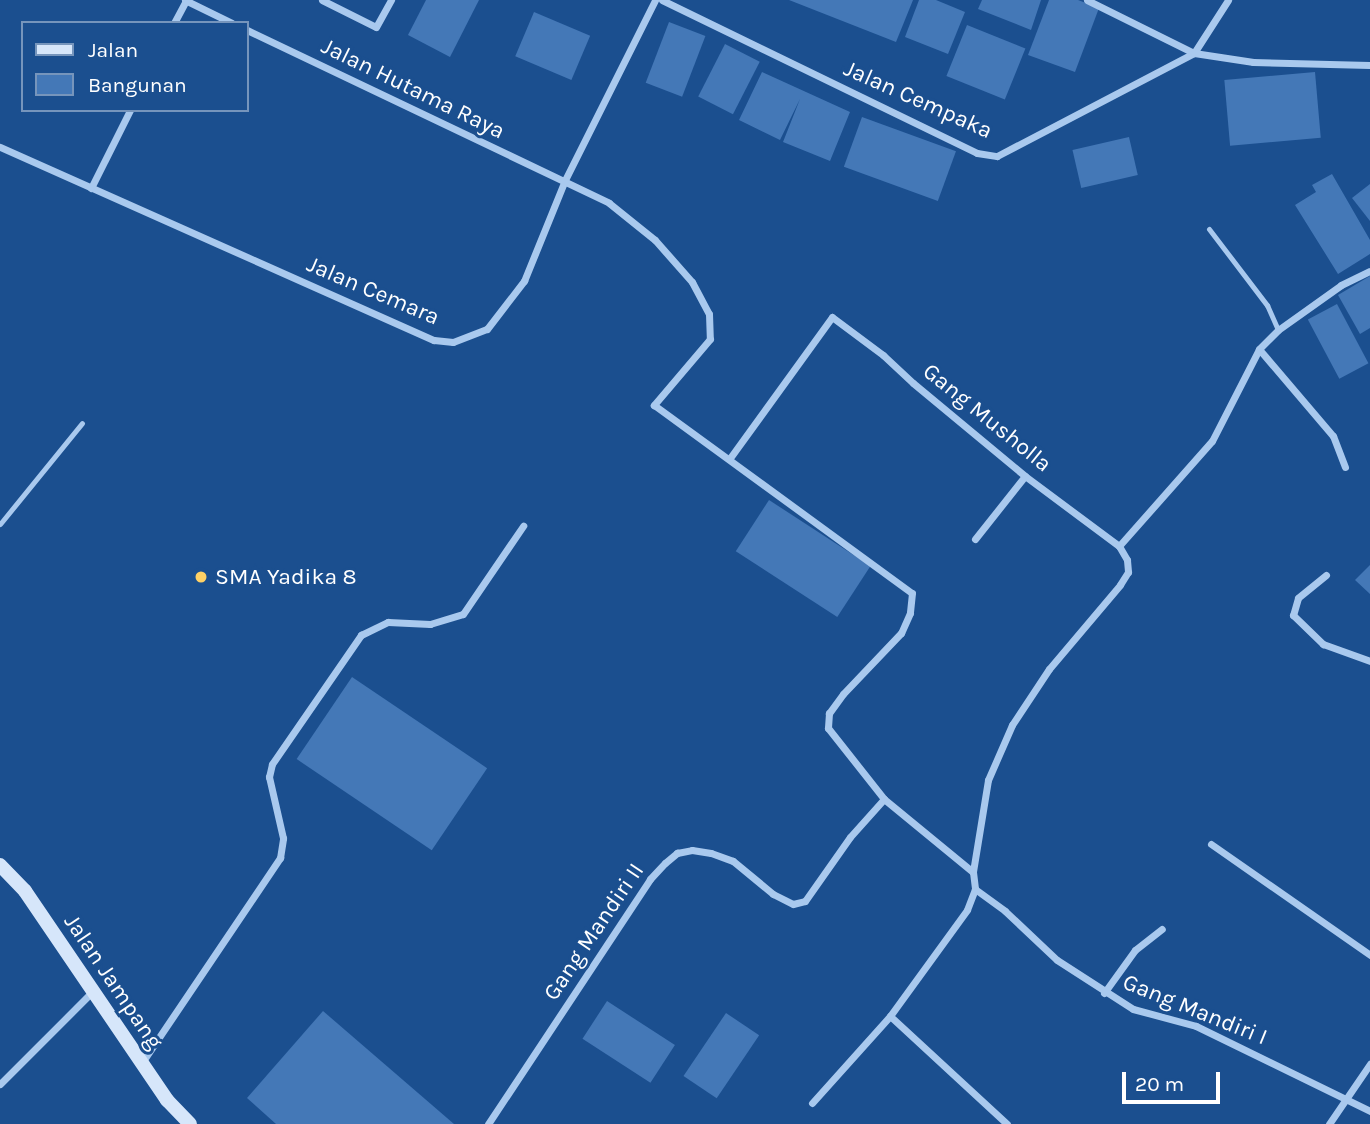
<!DOCTYPE html>
<html>
<head>
<meta charset="utf-8">
<style>
	body { margin:0 }
	#map { position:relative; width:1370px; height:1124px; overflow:hidden; background:#1b4f8f; font-family:Karla,sans-serif }
	div>[style] { position:absolute }
	[style*='--x'] { left:calc(var(--x)*1px); top:calc(var(--y)*1px); width:calc(var(--w)*1px); rotate:calc(var(--a)*1deg) }
	.building>* { inset:0; background:#4478b7; transform-origin:0 0 }
	.lane>* { height:5px; margin:-2.5px; padding:0 2.5px; transform-origin:2.5px; border-radius:2.5px; background:#a9c9ee }
	.street>* { height:7px; margin:-3.5px; padding:0 3.5px; transform-origin:3.5px; border-radius:3.5px; background:#a9c9ee }
	.secondary>* { height:14px; margin:-7px; padding:0 7px; transform-origin:7px; border-radius:7px; background:#d6e6fa }
	.dots>* { width:19px; height:19px; translate:-50% -50%; box-sizing:border-box; border:4px solid #1b4f8f; border-radius:50% }
	span { translate:-50% -50%; white-space:nowrap; text-align:center; line-height:1.15; -webkit-text-stroke:6px #1b4f8f; paint-order:stroke }
	.street-label { font-size:23px; color:#fff }
	.poi-label { font-size:23px; color:#fff }
	.left { translate:0 -50%; text-align:left }
	.legend { position:absolute; left:21px; top:21px; width:228px; height:91px; box-sizing:border-box; background:#1b4f8f; border:2px solid #7695bc; margin:0; padding:9px 12px; list-style:none; font-size:21px; color:#fff }
	.legend li { display:flex; align-items:center; gap:14px; height:35px }
	.legend b { width:35px; border:2px solid #7695bc }
	.scale { position:absolute; left:1122px; top:1072px; width:98px; height:32px; box-sizing:border-box; border:4px solid #fff; border-top:0; padding-left:9px; font-size:21px; line-height:24px; white-space:nowrap; color:#fff; -webkit-text-stroke:5px #1b4f8f; paint-order:stroke }
</style>
</head>
<body>
<div id="map">
	<div class="building">
		<div style="clip-path:polygon(426px 0,479px 0,450px 57px,408px 35px)"></div>
		<div style="clip-path:polygon(789px 0,913px 0,896px 42px)"></div>
		<div style="clip-path:polygon(919px 0,936px 0,965px 12px,948px 54px,905px 37px)"></div>
		<div style="clip-path:polygon(982px 0,1041px 0,1031px 30px,978px 9px)"></div>
		<div style="clip-path:polygon(1049px 0,1078px 0,1099px 8px,1075px 72px,1028px 55px)"></div>
		<div style="left:534px;top:12px;width:61px;height:48px;rotate:23deg"></div>
		<div style="left:669px;top:22px;width:39px;height:65px;rotate:21deg"></div>
		<div style="left:967px;top:25px;width:63px;height:55px;rotate:22deg"></div>
		<div style="left:725px;top:44px;width:39px;height:59px;rotate:27deg"></div>
		<div style="clip-path:polygon(762px 72px,850px 112px,830px 161px,783px 142px,800px 99px,780px 140px,739px 120px)"></div>
		<div style="left:1315px;top:72px;width:66px;height:91px;rotate:85deg"></div>
		<div style="left:862px;top:117px;width:100px;height:53px;rotate:20deg"></div>
		<div style="left:1129px;top:137px;width:39px;height:58px;rotate:77deg"></div>
		<div style="clip-path:polygon(1332px 174px,1370px 240px,1370px 254px,1338px 274px,1295px 205px,1316px 192px,1312px 185px)"></div>
		<div style="clip-path:polygon(1370px 184px,1370px 221px,1352px 198px)"></div>
		<div style="clip-path:polygon(1370px 276px,1370px 328px,1360px 334px,1338px 295px)"></div>
		<div style="left:1337px;top:304px;width:67px;height:33px;rotate:62deg"></div>
		<div style="left:769px;top:500px;width:121px;height:61px;rotate:33deg"></div>
		<div style="clip-path:polygon(1370px 565px,1370px 594px,1355px 580px)"></div>
		<div style="left:352px;top:677px;width:163px;height:99px;rotate:34deg"></div>
		<div style="left:607px;top:1001px;width:81px;height:45px;rotate:33deg"></div>
		<div style="clip-path:polygon(323px 1011px,454px 1124px,276px 1124px,247px 1098px)"></div>
		<div style="left:726px;top:1013px;width:40px;height:76px;rotate:34deg"></div>
	</div>
	<div class="lane">
		<div style="--x:1209;--y:229;--w:96;--a:52.7"></div>
		<div style="--x:1267;--y:305;--w:27;--a:66"></div>
		<div style="--x:0;--y:524;--w:130;--a:-50.9"></div>
	</div>
	<div class="street">
		<div style="--x:185;--y:0;--w:52;--a:26.1"></div>
		<div style="--x:322;--y:0;--w:60;--a:26.6"></div>
		<div style="--x:376;--y:27;--w:31;--a:-61"></div>
		<div style="--x:662;--y:0;--w:350;--a:25.9"></div>
		<div style="--x:977;--y:153;--w:20;--a:9"></div>
		<div style="--x:997;--y:156;--w:222;--a:-27.6"></div>
		<div style="--x:1194;--y:53;--w:63;--a:-57.3"></div>
		<div style="--x:1087;--y:0;--w:119;--a:26.4"></div>
		<div style="--x:1194;--y:53;--w:60;--a:8.7"></div>
		<div style="--x:1253;--y:62;--w:117;--a:1.5"></div>
		<div style="--x:174;--y:23;--w:26;--a:-62"></div>
		<div style="--x:247;--y:30;--w:401;--a:25.5"></div>
		<div style="--x:609;--y:203;--w:59;--a:38.8"></div>
		<div style="--x:655;--y:240;--w:56;--a:48.6"></div>
		<div style="--x:692;--y:282;--w:36;--a:62"></div>
		<div style="--x:709;--y:314;--w:25;--a:88"></div>
		<div style="--x:710;--y:339;--w:87;--a:130.3"></div>
		<div style="--x:654;--y:405;--w:319;--a:36.1"></div>
		<div style="--x:912;--y:593;--w:20;--a:96"></div>
		<div style="--x:910;--y:613;--w:22;--a:114"></div>
		<div style="--x:901;--y:633;--w:84;--a:133.6"></div>
		<div style="--x:843;--y:694;--w:24;--a:126"></div>
		<div style="--x:829;--y:713;--w:15;--a:94"></div>
		<div style="--x:828;--y:728;--w:90;--a:51.7"></div>
		<div style="--x:884;--y:799;--w:115;--a:39.4"></div>
		<div style="--x:0;--y:147;--w:475;--a:24"></div>
		<div style="--x:434;--y:340;--w:19;--a:6"></div>
		<div style="--x:453;--y:342;--w:36;--a:-21"></div>
		<div style="--x:487;--y:329;--w:61;--a:-52.4"></div>
		<div style="--x:524;--y:281;--w:109;--a:-67.9"></div>
		<div style="--x:565;--y:180;--w:201;--a:-63.4"></div>
		<div style="--x:91;--y:188;--w:87;--a:-63.4"></div>
		<div style="--x:730;--y:458;--w:174;--a:-54.1"></div>
		<div style="--x:832;--y:317;--w:64;--a:36.7"></div>
		<div style="--x:883;--y:355;--w:41;--a:43"></div>
		<div style="--x:913;--y:383;--w:146;--a:39.7"></div>
		<div style="--x:1025;--y:476;--w:117;--a:36.7"></div>
		<div style="--x:1119;--y:546;--w:16;--a:60"></div>
		<div style="--x:1127;--y:560;--w:12;--a:85"></div>
		<div style="--x:1128;--y:572;--w:15;--a:122"></div>
		<div style="--x:1120;--y:585;--w:110;--a:130.2"></div>
		<div style="--x:1049;--y:669;--w:67;--a:123.5"></div>
		<div style="--x:1012;--y:725;--w:60;--a:113.6"></div>
		<div style="--x:988;--y:780;--w:93;--a:99.3"></div>
		<div style="--x:973;--y:872;--w:17;--a:83"></div>
		<div style="--x:975;--y:889;--w:22;--a:111"></div>
		<div style="--x:967;--y:910;--w:131;--a:126"></div>
		<div style="--x:890;--y:1016;--w:159;--a:42.7"></div>
		<div style="--x:1345;--y:467;--w:33;--a:-111"></div>
		<div style="--x:1333;--y:436;--w:114;--a:-130.4"></div>
		<div style="--x:1259;--y:349;--w:27;--a:-45"></div>
		<div style="--x:1278;--y:330;--w:77;--a:-35.5"></div>
		<div style="--x:1341;--y:285;--w:32;--a:-26"></div>
		<div style="--x:975;--y:539;--w:80;--a:-51.6"></div>
		<div style="--x:1119;--y:546;--w:140;--a:-48.5"></div>
		<div style="--x:1212;--y:441;--w:103;--a:-62.9"></div>
		<div style="--x:1326;--y:575;--w:36;--a:141"></div>
		<div style="--x:1298;--y:598;--w:18;--a:106"></div>
		<div style="--x:1293;--y:615;--w:42;--a:44"></div>
		<div style="--x:1323;--y:644;--w:50;--a:19.9"></div>
		<div style="--x:1211;--y:844;--w:194;--a:34.9"></div>
		<div style="--x:975;--y:889;--w:37;--a:36"></div>
		<div style="--x:1005;--y:911;--w:71;--a:43.3"></div>
		<div style="--x:1057;--y:960;--w:90;--a:32.8"></div>
		<div style="--x:1133;--y:1009;--w:65;--a:15.1"></div>
		<div style="--x:1196;--y:1026;--w:194;--a:26"></div>
		<div style="--x:1104;--y:993;--w:53;--a:-54.2"></div>
		<div style="--x:1135;--y:950;--w:34;--a:-38"></div>
		<div style="--x:141;--y:1064;--w:249;--a:-56"></div>
		<div style="--x:280;--y:858;--w:20;--a:-81"></div>
		<div style="--x:283;--y:838;--w:63;--a:-102.9"></div>
		<div style="--x:269;--y:777;--w:13;--a:-77"></div>
		<div style="--x:272;--y:764;--w:157;--a:-55.4"></div>
		<div style="--x:361;--y:635;--w:30;--a:-26"></div>
		<div style="--x:388;--y:622;--w:42;--a:2.7"></div>
		<div style="--x:430;--y:624;--w:34;--a:-17"></div>
		<div style="--x:463;--y:614;--w:107;--a:-55.7"></div>
		<div style="--x:0;--y:1084;--w:130;--a:-45"></div>
		<div style="--x:812;--y:1103;--w:117;--a:-48.1"></div>
		<div style="--x:488;--y:1124;--w:294;--a:-56.5"></div>
		<div style="--x:650;--y:879;--w:22;--a:-47"></div>
		<div style="--x:665;--y:863;--w:16;--a:-40"></div>
		<div style="--x:677;--y:853;--w:15;--a:-11"></div>
		<div style="--x:692;--y:850;--w:19;--a:9"></div>
		<div style="--x:711;--y:853;--w:23;--a:20"></div>
		<div style="--x:733;--y:861;--w:52;--a:39.5"></div>
		<div style="--x:773;--y:894;--w:22;--a:27"></div>
		<div style="--x:793;--y:904;--w:12;--a:-14"></div>
		<div style="--x:805;--y:901;--w:78;--a:-54.9"></div>
		<div style="--x:850;--y:837;--w:51;--a:-48.2"></div>
		<div style="--x:1329;--y:1124;--w:73;--a:-55.7"></div>
	</div>
	<div class="secondary">
		<div style="--x:0;--y:865;--w:36;--a:46"></div>
		<div style="--x:25;--y:891;--w:253;--a:55.8"></div>
		<div style="--x:167;--y:1100;--w:33;--a:46"></div>
	</div>
	<div class="dots">
		<div style="left:201px;top:577px;background:#ffd166"></div>
	</div>
	<div class="street-label">
		<span style="left:413px;top:89px;rotate:26deg">Jalan Hutama Raya</span>
		<span style="left:918px;top:100px;rotate:24deg">Jalan Cempaka</span>
		<span style="left:373px;top:291px;rotate:23deg">Jalan Cemara</span>
		<span style="left:987px;top:418px;rotate:39deg">Gang Musholla</span>
		<span style="left:594px;top:932px;rotate:-56deg">Gang Mandiri II</span>
		<span style="left:113px;top:982px;rotate:56deg">Jalan Jampang</span>
		<span style="left:1195px;top:1010px;rotate:22deg">Gang Mandiri I</span>
	</div>
	<div class="poi-label">
		<span class="left" style="left:215px;top:577px">SMA Yadika 8</span>
	</div>
	<ul class="legend">
	<li><b style="height:9px;background:#d6e6fa"></b>Jalan</li>
	<li><b style="height:19px;background:#4478b7"></b>Bangunan</li>
	</ul>
	<div class="scale">20 m</div>
</div>
</body>
</html>
